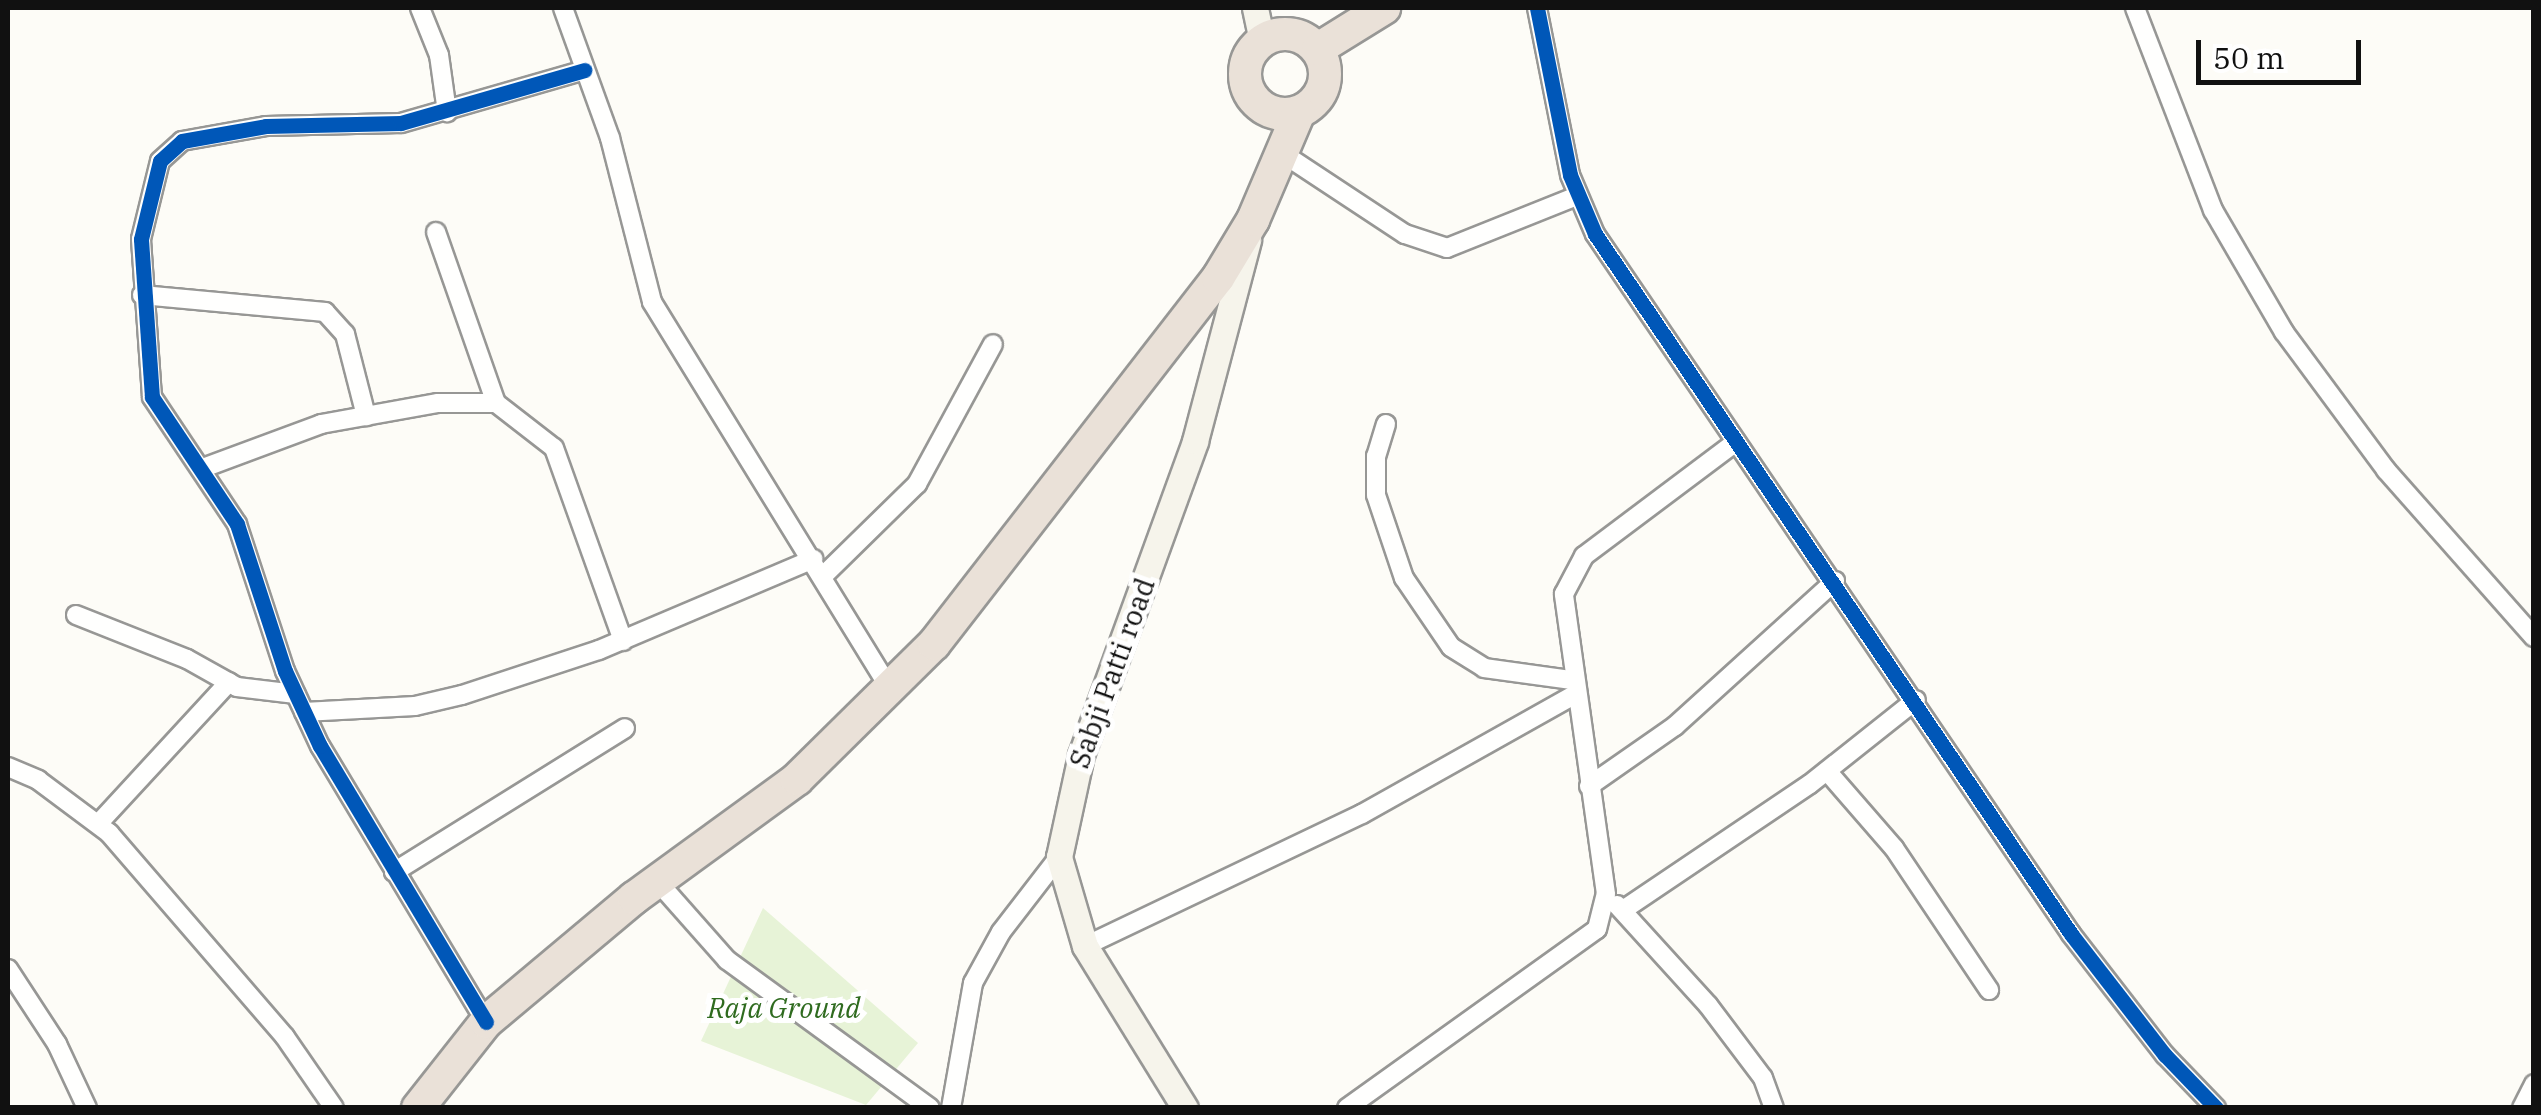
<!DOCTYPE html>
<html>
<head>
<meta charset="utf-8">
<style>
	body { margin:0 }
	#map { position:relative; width:2541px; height:1115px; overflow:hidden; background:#fdfcf7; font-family:"IBM Plex Serif",serif }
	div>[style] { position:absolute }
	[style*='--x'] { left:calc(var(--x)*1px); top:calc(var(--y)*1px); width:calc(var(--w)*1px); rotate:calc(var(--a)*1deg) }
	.green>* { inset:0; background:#e7f3d7 }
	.roads { filter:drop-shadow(2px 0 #979795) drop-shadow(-2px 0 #979795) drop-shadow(0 2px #979795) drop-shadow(0 -2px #979795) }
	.street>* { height:18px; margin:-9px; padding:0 9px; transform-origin:9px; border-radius:9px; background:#fffffe }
	.secondary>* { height:25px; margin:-12.5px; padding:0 12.5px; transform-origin:12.5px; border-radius:12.5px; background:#f6f4eb }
	.highway>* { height:32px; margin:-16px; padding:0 16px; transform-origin:16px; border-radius:16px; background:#eae1d8 }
	.highway>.ring { margin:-16px; padding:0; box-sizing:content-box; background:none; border:32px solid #eae1d8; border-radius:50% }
	.cycleway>* { height:15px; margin:-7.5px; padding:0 7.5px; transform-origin:7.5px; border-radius:7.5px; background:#0057b8 }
	span { translate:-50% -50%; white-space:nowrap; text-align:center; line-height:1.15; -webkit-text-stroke:10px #fff; paint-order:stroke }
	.street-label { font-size:28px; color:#111 }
	.park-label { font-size:28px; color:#2f6b1f; font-style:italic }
	.frame { position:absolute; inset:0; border:10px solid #111; pointer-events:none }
	.scale { position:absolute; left:2196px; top:40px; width:165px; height:45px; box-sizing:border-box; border:5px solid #111; border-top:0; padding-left:12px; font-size:30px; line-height:35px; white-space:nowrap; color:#111; -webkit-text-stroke:8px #fff; paint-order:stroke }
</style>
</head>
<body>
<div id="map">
	<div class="green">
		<div style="clip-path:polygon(763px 908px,918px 1043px,866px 1105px,701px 1041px)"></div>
	</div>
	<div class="roads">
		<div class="street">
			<div style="--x:420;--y:8;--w:51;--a:68"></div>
			<div style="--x:439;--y:55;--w:58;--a:82"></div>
			<div style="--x:563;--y:8;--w:138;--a:70.1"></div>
			<div style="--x:610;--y:138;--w:169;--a:75.6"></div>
			<div style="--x:652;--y:302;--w:456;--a:58.4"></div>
			<div style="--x:1537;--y:8;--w:170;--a:78.8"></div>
			<div style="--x:1570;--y:175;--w:64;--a:67"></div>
			<div style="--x:1595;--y:234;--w:847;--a:55.78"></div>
			<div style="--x:2071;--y:934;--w:153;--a:52.2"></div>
			<div style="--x:2165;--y:1055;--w:74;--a:46.1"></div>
			<div style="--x:2135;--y:8;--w:217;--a:68.9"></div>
			<div style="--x:2213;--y:210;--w:141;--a:59.8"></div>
			<div style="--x:2284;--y:332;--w:172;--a:53.5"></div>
			<div style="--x:2386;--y:470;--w:223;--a:48.5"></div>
			<div style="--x:1282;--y:153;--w:147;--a:33.4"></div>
			<div style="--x:1405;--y:234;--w:44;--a:18.4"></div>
			<div style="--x:1447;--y:248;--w:140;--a:-21.8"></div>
			<div style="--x:436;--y:232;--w:181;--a:70.7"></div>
			<div style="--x:142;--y:295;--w:184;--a:5.3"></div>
			<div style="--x:325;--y:312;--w:30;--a:48"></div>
			<div style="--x:345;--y:334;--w:85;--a:75.6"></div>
			<div style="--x:1386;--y:424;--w:34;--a:107"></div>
			<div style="--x:1376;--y:456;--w:39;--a:90"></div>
			<div style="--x:1376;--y:495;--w:88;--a:71.4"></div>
			<div style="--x:1404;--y:578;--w:83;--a:55.7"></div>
			<div style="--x:1451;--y:647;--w:39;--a:32"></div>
			<div style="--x:1484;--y:668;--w:89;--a:7.8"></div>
			<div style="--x:203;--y:468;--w:126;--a:-20.4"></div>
			<div style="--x:321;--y:424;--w:119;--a:-10.2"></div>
			<div style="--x:438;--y:403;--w:58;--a:0"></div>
			<div style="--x:496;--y:403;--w:73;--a:37.8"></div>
			<div style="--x:554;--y:448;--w:205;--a:70.3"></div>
			<div style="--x:823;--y:576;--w:132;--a:-44.4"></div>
			<div style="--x:917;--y:484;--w:159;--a:-61.5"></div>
			<div style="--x:76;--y:615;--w:119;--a:21.6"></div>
			<div style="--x:187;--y:659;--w:57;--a:29.2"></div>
			<div style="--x:237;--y:687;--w:59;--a:6.8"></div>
			<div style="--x:304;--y:712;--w:111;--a:-3.1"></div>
			<div style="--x:415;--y:706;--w:48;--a:-13.2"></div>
			<div style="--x:462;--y:695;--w:144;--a:-18.2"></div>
			<div style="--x:599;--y:650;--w:233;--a:-23"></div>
			<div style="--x:8;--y:767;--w:33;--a:23"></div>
			<div style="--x:38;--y:780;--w:89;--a:36.7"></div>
			<div style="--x:109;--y:833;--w:269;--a:49.2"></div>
			<div style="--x:285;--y:1037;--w:86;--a:55.4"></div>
			<div style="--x:1827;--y:771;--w:102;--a:49"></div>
			<div style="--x:1894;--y:848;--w:171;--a:56.2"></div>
			<div style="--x:1589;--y:786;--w:105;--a:-34.9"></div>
			<div style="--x:1675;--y:726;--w:216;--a:-42.2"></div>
			<div style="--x:98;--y:824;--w:193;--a:-47.3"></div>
			<div style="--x:394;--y:872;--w:272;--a:-31.9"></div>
			<div style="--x:658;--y:882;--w:104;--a:48.5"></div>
			<div style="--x:727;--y:960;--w:251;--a:36.1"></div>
			<div style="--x:1617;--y:905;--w:135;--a:47.7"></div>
			<div style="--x:1708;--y:1005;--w:91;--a:53"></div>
			<div style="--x:1763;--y:1078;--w:32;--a:70"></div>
			<div style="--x:1623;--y:910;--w:225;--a:-34"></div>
			<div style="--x:1810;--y:784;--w:135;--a:-38.4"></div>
			<div style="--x:1085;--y:946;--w:307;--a:-25.5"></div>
			<div style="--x:1362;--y:814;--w:243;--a:-29.3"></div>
			<div style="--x:8;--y:969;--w:90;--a:56.8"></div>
			<div style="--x:57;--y:1044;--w:71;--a:64.9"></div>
			<div style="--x:486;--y:1022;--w:322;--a:-121"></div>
			<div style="--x:320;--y:746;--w:83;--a:-115"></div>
			<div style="--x:285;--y:671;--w:155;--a:-108.1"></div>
			<div style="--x:237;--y:524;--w:153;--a:-123.8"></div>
			<div style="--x:152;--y:397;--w:158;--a:-94"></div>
			<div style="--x:141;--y:239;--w:80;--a:-76.3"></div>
			<div style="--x:160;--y:161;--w:30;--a:-42"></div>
			<div style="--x:182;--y:141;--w:85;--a:-10.1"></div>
			<div style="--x:266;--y:126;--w:135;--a:-1.3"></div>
			<div style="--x:401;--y:123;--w:191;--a:-16.1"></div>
			<div style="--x:951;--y:1108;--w:127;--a:-80"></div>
			<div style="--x:973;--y:983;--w:58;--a:-61.2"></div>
			<div style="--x:1001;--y:932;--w:95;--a:-52.3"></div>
			<div style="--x:1347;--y:1108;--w:307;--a:-35.6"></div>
			<div style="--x:1597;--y:929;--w:36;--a:-76"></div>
			<div style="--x:1606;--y:894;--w:303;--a:-98"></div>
			<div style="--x:1564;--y:594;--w:43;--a:-62.2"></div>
			<div style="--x:1584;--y:556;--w:190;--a:-36.9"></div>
			<div style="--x:2522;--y:1108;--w:27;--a:-63"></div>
		</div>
		<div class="secondary">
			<div style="--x:1255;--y:8;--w:33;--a:78"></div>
			<div style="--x:1185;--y:1108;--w:190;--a:-121.7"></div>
			<div style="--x:1085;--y:946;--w:93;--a:-106.3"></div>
			<div style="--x:1059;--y:857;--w:104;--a:-77.8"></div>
			<div style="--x:1081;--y:755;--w:334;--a:-70"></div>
			<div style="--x:1195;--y:441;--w:208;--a:-75.2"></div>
		</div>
		<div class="highway">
			<div class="ring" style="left:1245px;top:34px;width:48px;height:48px"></div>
			<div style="--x:1318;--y:49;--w:78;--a:-31.8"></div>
			<div style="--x:418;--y:1108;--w:110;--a:-51.7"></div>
			<div style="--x:486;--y:1022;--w:193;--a:-40"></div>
			<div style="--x:634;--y:898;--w:202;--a:-36.1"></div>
			<div style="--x:797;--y:779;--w:192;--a:-44.6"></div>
			<div style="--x:934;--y:644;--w:463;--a:-52.2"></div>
			<div style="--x:1218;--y:278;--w:68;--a:-58.9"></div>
			<div style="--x:1253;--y:220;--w:117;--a:-66.9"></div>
		</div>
	</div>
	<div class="cycleway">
		<div style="--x:1537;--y:8;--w:170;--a:78.8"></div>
		<div style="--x:1570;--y:175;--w:64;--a:67"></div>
		<div style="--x:1595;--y:234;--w:847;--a:55.78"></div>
		<div style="--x:2071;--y:934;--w:153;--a:52.2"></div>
		<div style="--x:2165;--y:1055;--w:74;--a:46.1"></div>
		<div style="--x:486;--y:1022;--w:322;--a:-121"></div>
		<div style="--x:320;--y:746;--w:83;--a:-115"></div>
		<div style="--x:285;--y:671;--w:155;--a:-108.1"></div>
		<div style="--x:237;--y:524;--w:153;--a:-123.8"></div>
		<div style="--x:152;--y:397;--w:158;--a:-94"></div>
		<div style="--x:141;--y:239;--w:80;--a:-76.3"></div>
		<div style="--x:160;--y:161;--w:30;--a:-42"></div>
		<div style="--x:182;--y:141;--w:85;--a:-10.1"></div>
		<div style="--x:266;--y:126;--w:135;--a:-1.3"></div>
		<div style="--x:401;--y:123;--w:191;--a:-16.1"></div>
	</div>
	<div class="street-label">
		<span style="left:1112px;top:673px;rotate:-70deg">Sabji Patti road</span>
	</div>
	<div class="park-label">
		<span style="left:784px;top:1008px">Raja Ground</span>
	</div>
	<div class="frame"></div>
	<div class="scale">50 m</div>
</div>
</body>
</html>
